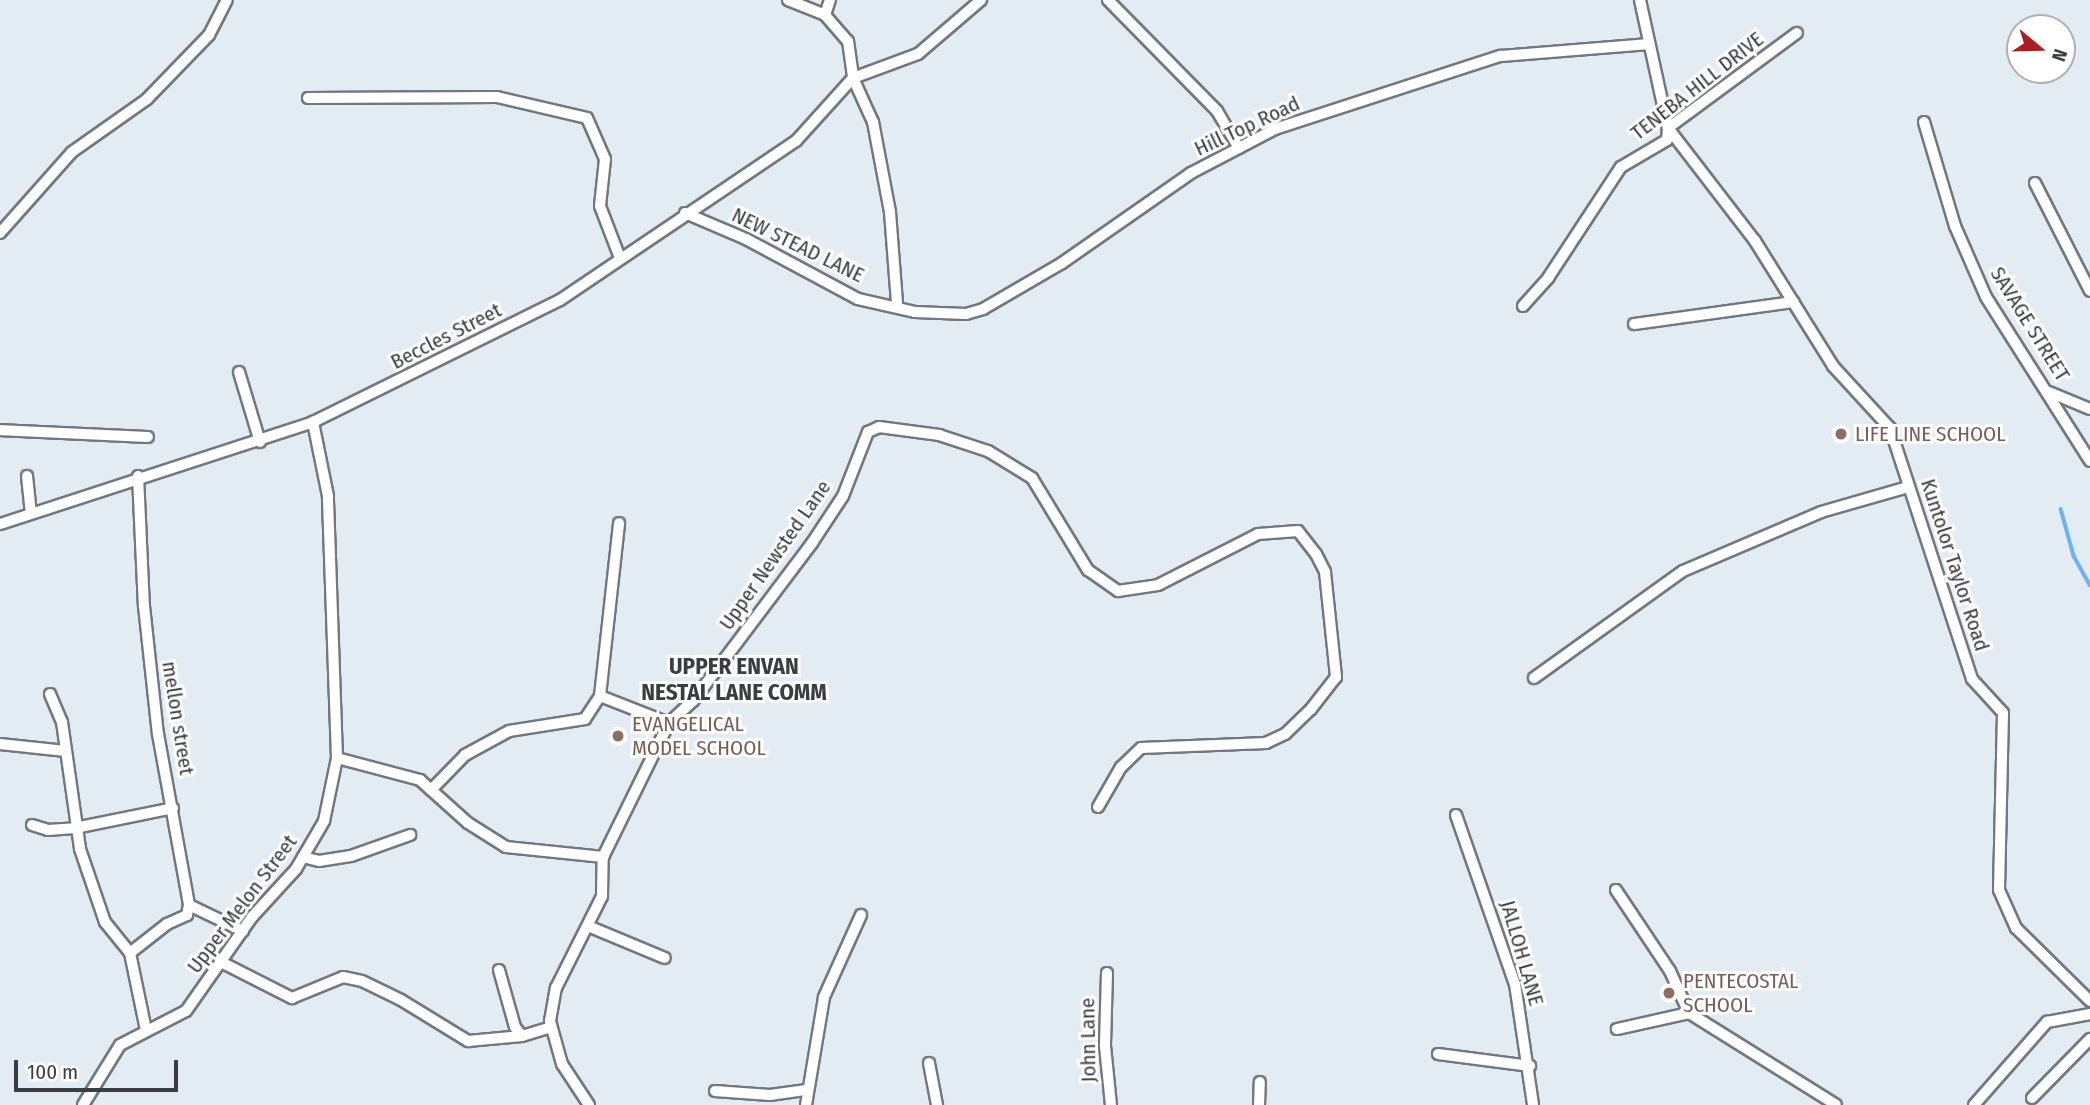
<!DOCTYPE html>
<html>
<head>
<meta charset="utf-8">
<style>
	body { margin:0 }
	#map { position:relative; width:2090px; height:1105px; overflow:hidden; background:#e3ebf3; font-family:"Fira Sans Condensed",sans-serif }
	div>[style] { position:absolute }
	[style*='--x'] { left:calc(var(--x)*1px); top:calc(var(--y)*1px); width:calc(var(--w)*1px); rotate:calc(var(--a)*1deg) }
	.stream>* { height:3.5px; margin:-1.75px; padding:0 1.75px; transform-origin:1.75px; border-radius:1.75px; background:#6db3f4 }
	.roads { filter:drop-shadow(2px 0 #71787f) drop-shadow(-2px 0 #71787f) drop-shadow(0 2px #71787f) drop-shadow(0 -2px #71787f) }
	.minor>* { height:10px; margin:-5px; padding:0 5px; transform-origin:5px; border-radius:5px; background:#fff }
	.dots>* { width:19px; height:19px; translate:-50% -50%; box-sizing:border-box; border:4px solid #fff; border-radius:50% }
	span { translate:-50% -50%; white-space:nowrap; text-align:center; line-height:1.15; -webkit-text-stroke:6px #fff; paint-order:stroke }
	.street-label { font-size:21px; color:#3a3d41 }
	.education-label { font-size:21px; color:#785e54 }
	.left { translate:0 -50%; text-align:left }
	.neighbourhood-label { font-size:23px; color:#3a3d41; font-weight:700 }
	.north { position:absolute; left:2006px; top:14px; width:70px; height:70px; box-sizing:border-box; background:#fff; border:2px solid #b0b1b3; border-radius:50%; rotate:109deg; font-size:19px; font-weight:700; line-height:28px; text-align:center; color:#3a3d41 }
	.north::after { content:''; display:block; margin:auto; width:24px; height:32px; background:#ae1c21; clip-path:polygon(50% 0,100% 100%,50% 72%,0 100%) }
	.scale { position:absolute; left:14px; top:1060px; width:164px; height:32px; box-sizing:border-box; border:4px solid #3a3d41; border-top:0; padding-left:9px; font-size:21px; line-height:24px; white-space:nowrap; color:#3a3d41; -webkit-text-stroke:5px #fff; paint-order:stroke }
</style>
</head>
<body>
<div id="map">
	<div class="stream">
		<div style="--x:2061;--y:509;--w:49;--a:74.5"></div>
		<div style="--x:2074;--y:556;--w:33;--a:61"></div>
	</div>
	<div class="roads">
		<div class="minor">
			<div style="--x:788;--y:0;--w:40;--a:22"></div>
			<div style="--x:825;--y:15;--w:35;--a:49"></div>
			<div style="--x:848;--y:41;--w:37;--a:82"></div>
			<div style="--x:853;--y:78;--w:48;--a:65.6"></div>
			<div style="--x:873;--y:122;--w:92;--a:79.3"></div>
			<div style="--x:890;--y:212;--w:92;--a:85.6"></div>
			<div style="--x:1108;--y:0;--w:156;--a:45.5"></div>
			<div style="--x:1217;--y:111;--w:43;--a:59.3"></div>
			<div style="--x:1640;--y:0;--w:131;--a:77.7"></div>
			<div style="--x:1668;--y:128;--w:143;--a:52.4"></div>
			<div style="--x:1755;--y:241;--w:147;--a:58"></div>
			<div style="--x:1833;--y:366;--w:84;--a:47.4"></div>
			<div style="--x:1890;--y:428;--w:264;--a:71.9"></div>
			<div style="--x:1972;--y:679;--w:46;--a:47.6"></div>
			<div style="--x:2003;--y:713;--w:177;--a:91.3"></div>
			<div style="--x:1999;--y:890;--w:42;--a:65.9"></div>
			<div style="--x:2016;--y:928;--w:104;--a:44.6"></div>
			<div style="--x:825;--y:15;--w:16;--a:-72"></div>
			<div style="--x:308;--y:98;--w:189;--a:-0.3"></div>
			<div style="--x:497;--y:97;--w:92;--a:13.1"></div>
			<div style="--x:587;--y:118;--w:45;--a:66.3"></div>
			<div style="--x:605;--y:159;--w:47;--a:96.1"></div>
			<div style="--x:600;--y:206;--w:56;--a:69"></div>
			<div style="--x:1924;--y:122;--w:109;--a:73.4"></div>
			<div style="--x:1955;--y:226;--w:77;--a:66.4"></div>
			<div style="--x:1986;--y:297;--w:194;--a:57.6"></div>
			<div style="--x:2035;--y:183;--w:121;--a:63"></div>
			<div style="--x:685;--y:213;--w:66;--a:23.1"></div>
			<div style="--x:746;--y:239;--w:127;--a:28.2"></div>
			<div style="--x:858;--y:299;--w:58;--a:12.8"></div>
			<div style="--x:915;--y:312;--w:51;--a:2.2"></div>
			<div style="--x:966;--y:314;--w:18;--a:-16"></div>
			<div style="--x:983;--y:309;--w:91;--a:-30.2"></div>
			<div style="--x:1062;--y:263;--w:157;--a:-34.9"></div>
			<div style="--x:1191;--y:173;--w:95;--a:-27.6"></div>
			<div style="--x:1275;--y:129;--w:237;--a:-18"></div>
			<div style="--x:1500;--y:56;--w:148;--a:-4.6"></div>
			<div style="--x:0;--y:233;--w:108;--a:-48.4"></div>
			<div style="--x:72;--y:152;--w:92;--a:-35.2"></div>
			<div style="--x:147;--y:99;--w:89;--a:-45.9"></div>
			<div style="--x:209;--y:35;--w:39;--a:-63"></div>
			<div style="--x:1523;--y:306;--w:38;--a:-48"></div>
			<div style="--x:1548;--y:278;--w:133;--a:-56.7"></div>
			<div style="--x:1621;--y:167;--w:53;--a:-30.4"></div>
			<div style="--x:1667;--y:140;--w:12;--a:-85"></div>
			<div style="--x:1668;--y:128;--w:160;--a:-36.4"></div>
			<div style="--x:1634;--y:324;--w:161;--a:-7.9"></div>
			<div style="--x:239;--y:372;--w:73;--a:73.3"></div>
			<div style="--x:2049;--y:392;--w:44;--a:22.5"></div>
			<div style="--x:0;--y:430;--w:148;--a:2.7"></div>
			<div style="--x:27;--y:476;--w:36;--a:84"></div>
			<div style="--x:138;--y:476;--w:130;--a:87.4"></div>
			<div style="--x:144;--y:606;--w:129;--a:83.8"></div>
			<div style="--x:158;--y:734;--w:174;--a:79.7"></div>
			<div style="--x:189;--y:905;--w:60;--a:25.7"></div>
			<div style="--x:0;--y:524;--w:329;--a:-18"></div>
			<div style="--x:313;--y:422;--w:275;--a:-26.3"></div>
			<div style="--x:560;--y:300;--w:285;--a:-34"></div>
			<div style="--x:796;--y:141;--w:85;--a:-47.9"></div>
			<div style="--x:853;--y:78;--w:69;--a:-20.3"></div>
			<div style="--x:918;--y:54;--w:83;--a:-40.6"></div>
			<div style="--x:1534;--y:678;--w:183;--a:-35.7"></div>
			<div style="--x:1683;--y:571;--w:150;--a:-23.1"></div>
			<div style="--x:1821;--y:512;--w:91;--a:-16"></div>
			<div style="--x:50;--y:694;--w:30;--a:67"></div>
			<div style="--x:62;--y:722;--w:128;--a:81.9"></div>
			<div style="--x:80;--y:849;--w:77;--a:71.1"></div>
			<div style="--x:105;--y:922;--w:40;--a:51"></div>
			<div style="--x:130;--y:953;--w:79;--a:78.3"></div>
			<div style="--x:600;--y:696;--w:74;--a:21.4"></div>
			<div style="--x:0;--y:744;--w:66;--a:6.1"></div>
			<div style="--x:337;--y:758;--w:86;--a:14.8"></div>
			<div style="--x:420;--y:780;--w:64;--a:41.9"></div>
			<div style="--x:468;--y:823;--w:45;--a:32.3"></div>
			<div style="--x:506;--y:847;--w:98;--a:5.9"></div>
			<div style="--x:431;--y:790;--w:49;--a:-45.8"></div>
			<div style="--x:465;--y:755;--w:50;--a:-28.6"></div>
			<div style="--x:509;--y:731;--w:77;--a:-9"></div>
			<div style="--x:585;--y:719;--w:27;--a:-57"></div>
			<div style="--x:600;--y:696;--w:174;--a:-83.7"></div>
			<div style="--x:1456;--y:815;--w:179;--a:70.8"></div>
			<div style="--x:1515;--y:984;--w:122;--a:81.5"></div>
			<div style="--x:32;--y:825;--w:17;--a:17"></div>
			<div style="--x:48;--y:830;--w:27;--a:-4"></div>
			<div style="--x:75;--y:828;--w:100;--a:-11.5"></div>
			<div style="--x:303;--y:857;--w:16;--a:14"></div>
			<div style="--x:319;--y:861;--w:32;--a:-9"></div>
			<div style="--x:351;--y:856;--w:63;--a:-19.6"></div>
			<div style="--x:1616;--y:890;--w:97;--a:56.3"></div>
			<div style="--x:1670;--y:971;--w:46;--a:65.7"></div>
			<div style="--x:1689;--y:1013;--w:74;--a:167.5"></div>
			<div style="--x:588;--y:926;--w:83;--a:22.6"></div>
			<div style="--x:130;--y:953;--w:47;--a:-38.1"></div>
			<div style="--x:167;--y:924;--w:22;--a:-24"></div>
			<div style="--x:187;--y:915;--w:10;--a:-79"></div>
			<div style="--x:221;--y:962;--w:80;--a:26.9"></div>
			<div style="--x:292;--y:998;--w:55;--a:-22.4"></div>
			<div style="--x:343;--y:977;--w:19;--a:12"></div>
			<div style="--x:362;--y:981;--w:43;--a:26"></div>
			<div style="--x:401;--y:1000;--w:79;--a:31.5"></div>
			<div style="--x:468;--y:1041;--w:54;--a:-5.3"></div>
			<div style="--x:499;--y:970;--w:59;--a:74.3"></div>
			<div style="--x:515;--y:1027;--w:11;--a:52"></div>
			<div style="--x:522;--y:1036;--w:30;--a:-17"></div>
			<div style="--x:1107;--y:973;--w:73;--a:91.6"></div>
			<div style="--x:1105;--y:1046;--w:59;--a:84.2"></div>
			<div style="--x:1689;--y:1013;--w:173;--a:32"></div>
			<div style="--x:1438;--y:1054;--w:93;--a:7.4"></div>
			<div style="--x:929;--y:1063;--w:43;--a:79.2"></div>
			<div style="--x:715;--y:1091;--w:55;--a:4.2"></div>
			<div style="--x:770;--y:1095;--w:35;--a:-8"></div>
			<div style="--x:2032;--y:1098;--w:83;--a:-45.5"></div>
			<div style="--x:83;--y:1105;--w:70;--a:-58.3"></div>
			<div style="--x:120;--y:1045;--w:74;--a:-27.3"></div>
			<div style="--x:186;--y:1011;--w:115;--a:-54.9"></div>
			<div style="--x:252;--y:917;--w:65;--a:-47.5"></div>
			<div style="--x:296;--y:869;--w:56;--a:-59.7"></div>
			<div style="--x:324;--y:821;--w:64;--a:-78.3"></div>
			<div style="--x:337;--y:758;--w:262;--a:-92"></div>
			<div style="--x:328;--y:496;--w:76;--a:-101.5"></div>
			<div style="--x:589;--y:1105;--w:49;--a:-123.4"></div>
			<div style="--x:562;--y:1064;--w:45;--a:-105.6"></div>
			<div style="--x:550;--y:1021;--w:34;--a:-80"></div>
			<div style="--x:556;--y:988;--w:103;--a:-63.4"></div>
			<div style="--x:602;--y:896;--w:39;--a:-89"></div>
			<div style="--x:603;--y:857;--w:149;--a:-63.8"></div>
			<div style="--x:669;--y:723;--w:33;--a:-43"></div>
			<div style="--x:693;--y:701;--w:198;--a:-53"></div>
			<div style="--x:812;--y:543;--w:56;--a:-56.6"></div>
			<div style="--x:843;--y:496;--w:69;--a:-68.7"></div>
			<div style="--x:868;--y:432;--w:12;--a:-24"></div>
			<div style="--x:879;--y:427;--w:61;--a:7.6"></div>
			<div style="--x:939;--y:435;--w:52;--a:18.1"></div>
			<div style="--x:988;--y:451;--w:52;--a:31.5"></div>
			<div style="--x:1032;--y:478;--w:108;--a:58.7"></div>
			<div style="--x:1088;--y:570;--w:37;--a:35"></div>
			<div style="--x:1118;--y:591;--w:40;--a:-8.5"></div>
			<div style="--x:1158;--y:585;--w:112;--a:-27"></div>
			<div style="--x:1258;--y:534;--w:40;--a:-4.3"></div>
			<div style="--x:1298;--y:531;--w:29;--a:52"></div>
			<div style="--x:1316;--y:554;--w:20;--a:63"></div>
			<div style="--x:1325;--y:572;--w:106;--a:84"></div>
			<div style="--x:1336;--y:677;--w:41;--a:128"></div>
			<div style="--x:1311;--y:709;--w:36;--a:136"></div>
			<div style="--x:1285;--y:734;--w:21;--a:155"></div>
			<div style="--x:1266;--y:743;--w:125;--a:177.7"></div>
			<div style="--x:1141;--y:748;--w:28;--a:136"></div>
			<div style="--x:1121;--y:767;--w:46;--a:119.9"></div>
			<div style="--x:806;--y:1105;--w:109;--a:-80.5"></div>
			<div style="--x:824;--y:997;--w:90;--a:-65.7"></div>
			<div style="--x:1259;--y:1105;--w:23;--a:-88"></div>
			<div style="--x:1974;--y:1105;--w:111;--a:-48.7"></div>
			<div style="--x:2047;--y:1022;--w:44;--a:-10.5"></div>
		</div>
	</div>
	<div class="dots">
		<div style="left:1841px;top:434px;background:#8d6e63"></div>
		<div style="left:618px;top:736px;background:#8d6e63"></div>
		<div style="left:1669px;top:993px;background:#8d6e63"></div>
	</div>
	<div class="street-label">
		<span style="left:1697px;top:86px;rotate:-38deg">TENEBA HILL DRIVE</span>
		<span style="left:1247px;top:126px;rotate:-25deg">Hill Top Road</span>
		<span style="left:798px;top:245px;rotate:26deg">NEW STEAD LANE</span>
		<span style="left:2030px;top:324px;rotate:58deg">SAVAGE STREET</span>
		<span style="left:446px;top:336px;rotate:-27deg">Beccles Street</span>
		<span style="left:775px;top:555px;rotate:-55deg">Upper Newsted Lane</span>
		<span style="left:1955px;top:565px;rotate:72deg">Kuntolor Taylor Road</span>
		<span style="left:178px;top:718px;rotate:81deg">mellon street</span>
		<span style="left:242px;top:904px;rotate:-53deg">Upper Melon Street</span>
		<span style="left:1522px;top:953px;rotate:74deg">JALLOH LANE</span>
		<span style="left:1088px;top:1040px;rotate:-91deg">John Lane</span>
	</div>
	<div class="education-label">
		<span class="left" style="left:1855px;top:434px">LIFE LINE SCHOOL</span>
		<span class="left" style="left:632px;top:736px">EVANGELICAL<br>MODEL SCHOOL</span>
		<span class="left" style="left:1683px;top:993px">PENTECOSTAL<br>SCHOOL</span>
	</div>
	<div class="neighbourhood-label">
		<span style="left:734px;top:679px">UPPER ENVAN<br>NESTAL LANE COMM</span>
	</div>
	<div class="north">N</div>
	<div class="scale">100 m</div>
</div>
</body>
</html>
